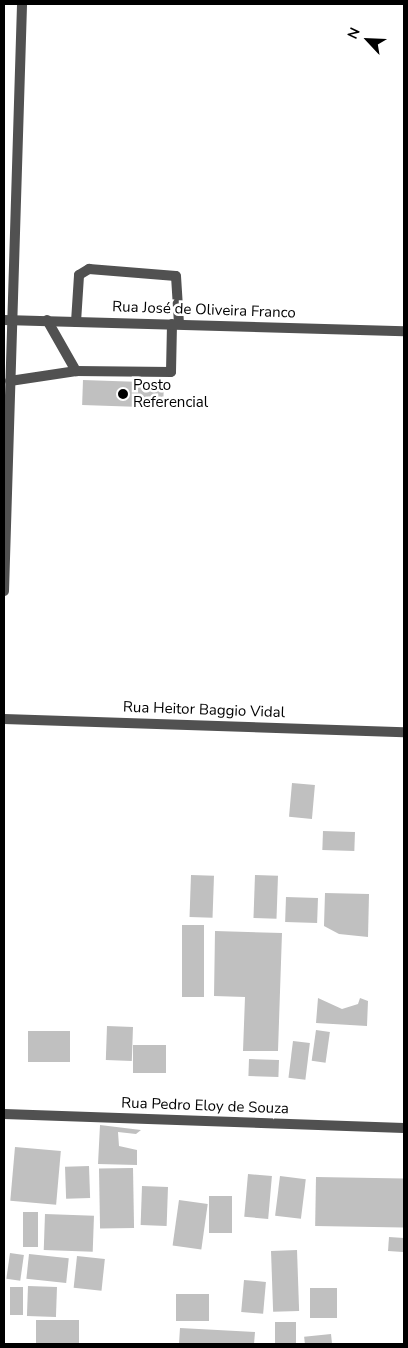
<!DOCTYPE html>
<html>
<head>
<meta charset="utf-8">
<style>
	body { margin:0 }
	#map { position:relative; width:408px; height:1348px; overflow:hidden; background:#fff; font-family:"Nunito Sans",sans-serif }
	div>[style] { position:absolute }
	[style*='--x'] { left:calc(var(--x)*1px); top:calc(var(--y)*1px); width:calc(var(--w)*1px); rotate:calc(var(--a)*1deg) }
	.building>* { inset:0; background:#c0c0c0; transform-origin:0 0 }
	.service>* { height:10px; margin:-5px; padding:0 5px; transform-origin:5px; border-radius:5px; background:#515151 }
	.minor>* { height:10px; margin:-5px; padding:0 5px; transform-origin:5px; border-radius:5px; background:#515151 }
	.tertiary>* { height:10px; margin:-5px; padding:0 5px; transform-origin:5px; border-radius:5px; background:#515151 }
	.dots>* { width:14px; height:14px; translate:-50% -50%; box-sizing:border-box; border:2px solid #fff; border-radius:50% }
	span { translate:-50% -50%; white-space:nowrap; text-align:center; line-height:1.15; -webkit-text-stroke:5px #fff; paint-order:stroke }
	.street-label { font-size:15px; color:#000 }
	.poi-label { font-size:15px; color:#000 }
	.left { translate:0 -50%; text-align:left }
	.frame { position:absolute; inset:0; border:5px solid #000; pointer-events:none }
	.north { position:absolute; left:343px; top:15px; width:50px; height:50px; -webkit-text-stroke:4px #fff; paint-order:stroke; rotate:295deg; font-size:14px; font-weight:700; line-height:20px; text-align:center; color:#000 }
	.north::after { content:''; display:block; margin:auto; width:18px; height:22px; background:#000; clip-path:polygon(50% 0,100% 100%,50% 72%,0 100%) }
</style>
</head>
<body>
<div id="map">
	<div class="building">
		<div style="left:83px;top:380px;width:81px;height:25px;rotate:2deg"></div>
		<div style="left:292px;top:783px;width:23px;height:34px;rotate:5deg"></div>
		<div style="left:323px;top:831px;width:32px;height:19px;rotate:2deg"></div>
		<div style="left:191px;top:875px;width:23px;height:42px;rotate:2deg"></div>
		<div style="left:255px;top:875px;width:23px;height:43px;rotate:2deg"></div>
		<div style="clip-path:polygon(325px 893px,369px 894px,368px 937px,339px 934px,324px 926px)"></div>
		<div style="left:286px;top:897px;width:32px;height:25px;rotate:2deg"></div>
		<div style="left:182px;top:925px;width:22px;height:72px"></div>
		<div style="clip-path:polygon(215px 931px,282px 933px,278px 1051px,243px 1051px,245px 997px,214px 996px)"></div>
		<div style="clip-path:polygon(318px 998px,342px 1009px,358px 1004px,360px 998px,368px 1001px,367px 1026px,316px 1023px)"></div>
		<div style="left:107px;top:1026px;width:26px;height:34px;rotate:2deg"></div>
		<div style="left:316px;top:1030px;width:14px;height:31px;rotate:8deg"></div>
		<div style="left:70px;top:1031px;width:31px;height:42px;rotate:90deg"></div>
		<div style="left:293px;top:1041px;width:17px;height:37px;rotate:7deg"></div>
		<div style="left:133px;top:1045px;width:33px;height:28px"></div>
		<div style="left:249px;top:1059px;width:30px;height:17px;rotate:2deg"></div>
		<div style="clip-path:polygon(100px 1125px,141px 1130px,136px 1134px,118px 1132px,119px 1146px,137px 1150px,137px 1165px,98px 1164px)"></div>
		<div style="left:15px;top:1147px;width:46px;height:54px;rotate:5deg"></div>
		<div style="left:89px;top:1166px;width:32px;height:24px;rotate:88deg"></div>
		<div style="left:133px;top:1168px;width:60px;height:34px;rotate:89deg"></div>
		<div style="left:248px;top:1174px;width:24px;height:43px;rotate:5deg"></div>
		<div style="left:280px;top:1176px;width:26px;height:40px;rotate:7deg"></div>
		<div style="left:316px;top:1177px;width:88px;height:49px;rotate:1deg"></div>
		<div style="left:142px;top:1186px;width:26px;height:39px;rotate:2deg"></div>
		<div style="left:209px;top:1196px;width:23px;height:37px"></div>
		<div style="left:179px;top:1200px;width:29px;height:46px;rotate:8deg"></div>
		<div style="left:23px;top:1212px;width:15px;height:35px"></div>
		<div style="left:45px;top:1214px;width:49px;height:36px;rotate:2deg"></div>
		<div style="left:389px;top:1237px;width:15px;height:14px;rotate:4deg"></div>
		<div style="left:297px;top:1250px;width:61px;height:26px;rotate:88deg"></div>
		<div style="left:10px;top:1253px;width:14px;height:26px;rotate:8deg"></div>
		<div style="left:29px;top:1254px;width:40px;height:25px;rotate:6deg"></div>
		<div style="left:77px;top:1256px;width:28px;height:32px;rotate:6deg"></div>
		<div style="left:244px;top:1280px;width:22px;height:32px;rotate:5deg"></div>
		<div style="left:28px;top:1286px;width:29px;height:30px;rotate:2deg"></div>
		<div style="left:10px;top:1287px;width:13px;height:28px"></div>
		<div style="left:310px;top:1288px;width:27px;height:30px"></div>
		<div style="left:176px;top:1294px;width:33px;height:27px"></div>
		<div style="left:36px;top:1320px;width:43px;height:24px"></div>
		<div style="left:275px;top:1322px;width:21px;height:22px"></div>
		<div style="clip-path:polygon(180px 1328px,255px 1332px,254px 1344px,179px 1344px)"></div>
		<div style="left:331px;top:1334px;width:10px;height:27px;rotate:84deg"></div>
	</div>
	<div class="service">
		<div style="--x:47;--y:320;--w:59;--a:60.4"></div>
		<div style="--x:76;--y:371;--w:95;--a:0.6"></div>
		<div style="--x:171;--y:372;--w:48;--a:-88.8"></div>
		<div style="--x:76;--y:322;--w:47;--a:-86.3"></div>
		<div style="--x:79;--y:275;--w:12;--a:-31"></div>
		<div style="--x:89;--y:269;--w:87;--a:4.6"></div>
		<div style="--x:176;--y:276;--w:48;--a:86.4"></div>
		<div style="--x:10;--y:381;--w:67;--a:-8.6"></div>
	</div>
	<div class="minor">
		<div style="--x:4;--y:591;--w:587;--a:-88.24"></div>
		<div style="--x:4;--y:719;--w:400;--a:1.9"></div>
		<div style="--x:4;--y:1114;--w:400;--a:2"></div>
	</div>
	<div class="tertiary">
		<div style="--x:4;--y:320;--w:400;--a:1.6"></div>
	</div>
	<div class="dots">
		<div style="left:123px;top:394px;background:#000"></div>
	</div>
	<div class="street-label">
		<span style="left:204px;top:310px;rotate:2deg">Rua José de Oliveira Franco</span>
		<span style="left:204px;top:710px;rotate:2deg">Rua Heitor Baggio Vidal</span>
		<span style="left:205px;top:1106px;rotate:2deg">Rua Pedro Eloy de Souza</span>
	</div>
	<div class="poi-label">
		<span class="left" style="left:133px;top:394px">Posto<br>Referencial</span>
	</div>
	<div class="frame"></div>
	<div class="north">N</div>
</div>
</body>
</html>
